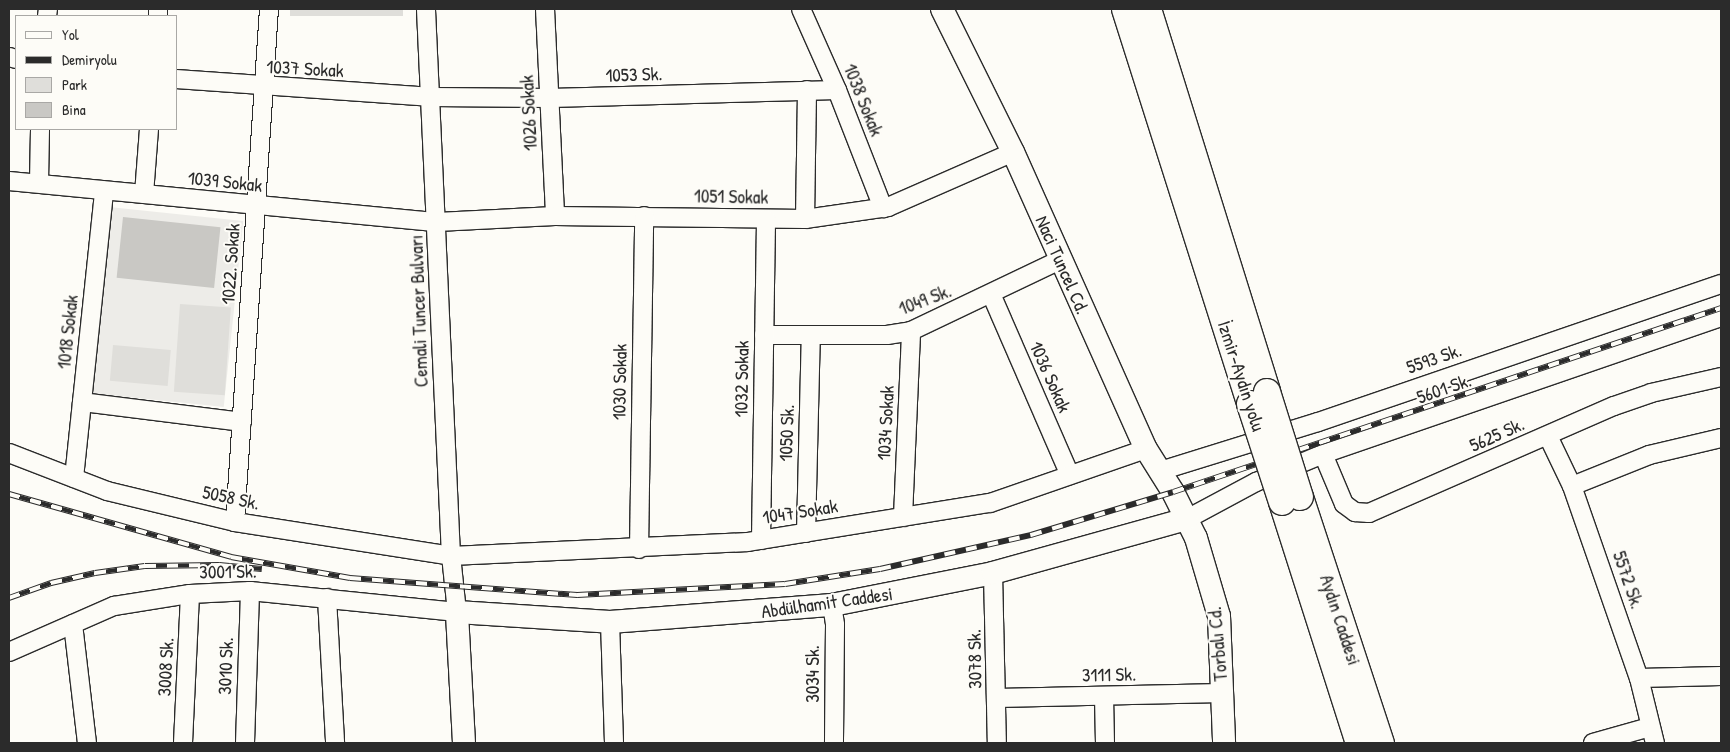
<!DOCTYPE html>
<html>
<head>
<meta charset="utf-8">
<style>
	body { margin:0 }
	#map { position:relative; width:1730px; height:752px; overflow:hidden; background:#fdfcf7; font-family:"Patrick Hand",sans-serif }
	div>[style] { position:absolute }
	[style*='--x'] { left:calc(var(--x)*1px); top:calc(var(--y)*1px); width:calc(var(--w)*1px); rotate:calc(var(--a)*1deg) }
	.built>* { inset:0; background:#edece8; transform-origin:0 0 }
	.green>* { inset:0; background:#dfdeda; transform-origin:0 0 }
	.building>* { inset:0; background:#c9c8c4; transform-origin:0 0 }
	.roads { filter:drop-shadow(1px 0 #2b2b2b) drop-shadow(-1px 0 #2b2b2b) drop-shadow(0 1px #2b2b2b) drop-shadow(0 -1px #2b2b2b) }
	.minor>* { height:18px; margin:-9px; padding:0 9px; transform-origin:9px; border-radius:9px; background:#fdfcf7 }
	.major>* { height:22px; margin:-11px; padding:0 11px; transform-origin:11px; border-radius:11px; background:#fdfcf7 }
	.highway>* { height:26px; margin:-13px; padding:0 13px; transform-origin:13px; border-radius:13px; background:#fdfcf7 }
	.rail>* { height:5.5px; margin-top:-2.75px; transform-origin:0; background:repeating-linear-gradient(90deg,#fdfcf7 0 11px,#2b2b2b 0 22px); box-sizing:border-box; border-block:1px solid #2b2b2b }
	.bridges { filter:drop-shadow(1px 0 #2b2b2b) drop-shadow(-1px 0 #2b2b2b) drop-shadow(0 1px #2b2b2b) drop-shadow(0 -1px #2b2b2b) }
	.highway-bridge>* { height:26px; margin:-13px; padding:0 13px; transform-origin:13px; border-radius:13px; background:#fdfcf7 }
	span { translate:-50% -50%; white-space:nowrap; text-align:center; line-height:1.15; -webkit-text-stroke:4px #fdfcf7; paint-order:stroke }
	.street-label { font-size:19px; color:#2b2b2b }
	.frame { position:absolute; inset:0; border:10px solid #2b2b2b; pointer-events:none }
	.legend { position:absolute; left:15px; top:15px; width:162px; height:115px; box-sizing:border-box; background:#fdfcf7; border:1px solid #a9a8a5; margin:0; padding:6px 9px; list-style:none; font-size:15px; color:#2b2b2b }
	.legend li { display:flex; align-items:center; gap:10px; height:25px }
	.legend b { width:25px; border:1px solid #a9a8a5 }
</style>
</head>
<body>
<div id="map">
	<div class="built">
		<div style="left:109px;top:207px;width:135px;height:187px;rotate:6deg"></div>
	</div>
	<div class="green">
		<div style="left:290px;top:9px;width:113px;height:7px"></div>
		<div style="left:180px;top:304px;width:51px;height:88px;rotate:4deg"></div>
		<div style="left:113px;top:345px;width:58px;height:36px;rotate:5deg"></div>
	</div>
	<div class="building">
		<div style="left:123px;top:217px;width:98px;height:61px;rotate:6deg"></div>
	</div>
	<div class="roads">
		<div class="minor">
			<div style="--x:545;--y:9;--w:207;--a:87.2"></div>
			<div style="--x:801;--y:9;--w:89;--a:66"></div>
			<div style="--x:837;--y:90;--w:127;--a:68.7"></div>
			<div style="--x:47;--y:16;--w:7;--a:-82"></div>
			<div style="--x:158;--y:16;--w:7;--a:-90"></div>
			<div style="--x:9;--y:57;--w:7;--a:16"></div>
			<div style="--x:176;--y:79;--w:257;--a:4"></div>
			<div style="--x:432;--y:97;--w:118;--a:0.5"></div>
			<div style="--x:550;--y:98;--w:287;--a:-1.6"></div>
			<div style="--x:9;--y:181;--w:430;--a:5.5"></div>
			<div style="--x:437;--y:222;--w:118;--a:-2.9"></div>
			<div style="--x:555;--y:216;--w:250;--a:0.7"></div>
			<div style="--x:805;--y:219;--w:84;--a:-8.2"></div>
			<div style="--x:888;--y:207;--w:137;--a:-23.7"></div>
			<div style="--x:39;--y:182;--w:53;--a:-88.9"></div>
			<div style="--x:144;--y:194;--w:65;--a:-85.6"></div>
			<div style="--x:805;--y:219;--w:129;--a:-89.1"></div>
			<div style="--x:992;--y:296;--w:195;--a:66.5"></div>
			<div style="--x:764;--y:335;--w:123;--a:0"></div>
			<div style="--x:887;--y:335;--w:24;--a:-9"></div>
			<div style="--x:911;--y:331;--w:165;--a:-25.5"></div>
			<div style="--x:82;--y:402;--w:161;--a:7.1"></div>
			<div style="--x:1548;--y:436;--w:55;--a:64.4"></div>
			<div style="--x:1572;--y:486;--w:203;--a:70.8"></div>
			<div style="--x:1639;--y:678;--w:67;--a:76.2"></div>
			<div style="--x:9;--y:453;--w:105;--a:21.2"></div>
			<div style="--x:107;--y:491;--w:132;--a:13.6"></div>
			<div style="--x:235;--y:522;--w:219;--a:8.9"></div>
			<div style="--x:451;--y:556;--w:297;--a:-2.7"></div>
			<div style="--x:748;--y:542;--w:245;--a:-9.2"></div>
			<div style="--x:990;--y:503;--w:165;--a:-19.1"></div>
			<div style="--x:1323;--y:454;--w:54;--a:67.2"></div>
			<div style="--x:1344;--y:504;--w:14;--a:36"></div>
			<div style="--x:1355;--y:512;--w:14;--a:4"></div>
			<div style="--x:1369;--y:513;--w:267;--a:-23.6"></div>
			<div style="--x:1614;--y:406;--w:39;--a:-19"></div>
			<div style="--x:1651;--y:393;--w:72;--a:-12.9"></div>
			<div style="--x:1160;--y:471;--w:165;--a:-17.2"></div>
			<div style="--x:1318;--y:422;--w:426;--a:-18.9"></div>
			<div style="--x:74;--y:478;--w:289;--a:-84"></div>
			<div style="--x:1572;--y:486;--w:83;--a:-21.9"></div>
			<div style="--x:1649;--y:455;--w:74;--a:-13.3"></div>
			<div style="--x:903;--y:517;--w:186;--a:-87.5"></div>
			<div style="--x:1187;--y:519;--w:78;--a:-28.2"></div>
			<div style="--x:1256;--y:482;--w:73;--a:-22.7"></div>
			<div style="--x:1323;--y:454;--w:421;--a:-19"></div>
			<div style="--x:235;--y:522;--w:514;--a:-86.21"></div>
			<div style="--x:806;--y:533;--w:198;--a:-88.6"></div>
			<div style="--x:761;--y:540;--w:321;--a:-89.1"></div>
			<div style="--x:639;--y:549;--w:333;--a:-89.1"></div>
			<div style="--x:993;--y:573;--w:170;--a:88.7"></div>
			<div style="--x:327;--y:598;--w:145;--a:86.8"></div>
			<div style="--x:832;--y:605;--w:20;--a:81"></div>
			<div style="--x:835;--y:625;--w:118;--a:90.5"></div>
			<div style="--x:610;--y:622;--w:121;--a:88.1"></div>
			<div style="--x:73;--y:624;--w:120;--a:83.3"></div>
			<div style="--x:9;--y:652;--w:115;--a:-23.7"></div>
			<div style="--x:114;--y:606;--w:77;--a:-9"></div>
			<div style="--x:190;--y:594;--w:60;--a:-2.9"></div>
			<div style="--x:250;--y:591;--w:208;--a:5.8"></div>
			<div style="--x:457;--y:612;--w:56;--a:-96.1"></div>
			<div style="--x:451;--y:556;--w:548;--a:-92.62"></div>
			<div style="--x:1639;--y:678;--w:82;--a:-1.4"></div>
			<div style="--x:1104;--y:696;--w:47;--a:88.8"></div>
			<div style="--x:997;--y:698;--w:225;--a:-1.3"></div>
			<div style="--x:183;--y:743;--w:149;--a:-87.3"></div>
			<div style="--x:245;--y:743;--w:152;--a:-88.1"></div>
			<div style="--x:1593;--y:743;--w:59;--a:-15.7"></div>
		</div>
		<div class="major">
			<div style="--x:942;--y:9;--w:160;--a:63.6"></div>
			<div style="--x:1013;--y:152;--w:325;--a:65.9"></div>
			<div style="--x:1146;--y:449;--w:51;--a:57.9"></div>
			<div style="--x:1173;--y:492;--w:51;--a:63.4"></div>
			<div style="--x:1196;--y:538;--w:81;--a:73.6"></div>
			<div style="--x:1219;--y:616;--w:127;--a:87.7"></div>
			<div style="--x:464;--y:743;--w:131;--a:-93.1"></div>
			<div style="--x:457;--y:612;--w:153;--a:3.7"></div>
			<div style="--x:610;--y:622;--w:223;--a:-4.4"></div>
			<div style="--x:832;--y:605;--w:164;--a:-11.2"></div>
			<div style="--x:993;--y:573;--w:201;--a:-15.6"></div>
		</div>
		<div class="highway">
			<div style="--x:1125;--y:9;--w:414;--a:72.4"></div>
			<div style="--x:1148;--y:9;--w:401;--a:72.7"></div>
			<div style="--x:1300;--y:497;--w:259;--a:71.8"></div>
			<div style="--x:1282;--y:502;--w:253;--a:72.3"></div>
		</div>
	</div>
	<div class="rail">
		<div style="--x:9;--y:494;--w:231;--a:15.8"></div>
		<div style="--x:231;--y:557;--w:121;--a:10"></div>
		<div style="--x:350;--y:578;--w:228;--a:4.3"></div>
		<div style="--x:577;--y:595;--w:208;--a:-3"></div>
		<div style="--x:785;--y:584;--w:96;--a:-9"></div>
		<div style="--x:880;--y:569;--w:155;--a:-12.7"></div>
		<div style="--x:1031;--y:535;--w:148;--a:-16.8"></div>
		<div style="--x:1173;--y:492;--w:578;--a:-18.56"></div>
		<div style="--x:9;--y:598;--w:45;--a:-19.7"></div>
		<div style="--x:51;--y:583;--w:45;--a:-12.8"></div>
		<div style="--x:95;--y:573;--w:50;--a:-8"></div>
		<div style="--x:145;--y:566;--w:74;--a:-0.8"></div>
		<div style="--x:219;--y:565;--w:43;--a:5.3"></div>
	</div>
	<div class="bridges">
		<div class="highway-bridge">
			<div style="--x:1267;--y:392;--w:110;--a:72.6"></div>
			<div style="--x:1250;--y:404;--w:103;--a:71.9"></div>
		</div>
	</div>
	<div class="street-label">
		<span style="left:305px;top:69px;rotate:3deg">1037 Sokak</span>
		<span style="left:634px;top:75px;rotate:-2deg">1053 Sk.</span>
		<span style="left:863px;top:100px;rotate:68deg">1038 Sokak</span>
		<span style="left:529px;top:113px;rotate:-93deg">1026 Sokak</span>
		<span style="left:225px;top:182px;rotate:6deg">1039 Sokak</span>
		<span style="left:731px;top:197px;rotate:1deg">1051 Sokak</span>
		<span style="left:231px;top:264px;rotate:-86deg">1022. Sokak</span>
		<span style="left:1062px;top:265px;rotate:66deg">Naci Tuncel Cd.</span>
		<span style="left:925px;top:300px;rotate:-21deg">1049 Sk.</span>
		<span style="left:419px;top:311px;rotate:-92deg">Cemali Tuncer Bulvarı</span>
		<span style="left:68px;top:332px;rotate:-84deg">1018 Sokak</span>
		<span style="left:1434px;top:359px;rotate:-19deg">5593 Sk.</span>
		<span style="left:1241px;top:376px;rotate:72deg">İzmir-Aydın yolu</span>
		<span style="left:1050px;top:377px;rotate:66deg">1036 Sokak</span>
		<span style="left:742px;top:379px;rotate:-89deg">1032 Sokak</span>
		<span style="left:620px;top:382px;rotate:-89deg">1030 Sokak</span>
		<span style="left:1444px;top:389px;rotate:-19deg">5601 Sk.</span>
		<span style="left:886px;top:423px;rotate:-87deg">1034 Sokak</span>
		<span style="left:787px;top:433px;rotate:-88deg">1050 Sk.</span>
		<span style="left:1497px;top:435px;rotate:-24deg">5625 Sk.</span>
		<span style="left:231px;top:498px;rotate:12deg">5058 Sk.</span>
		<span style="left:800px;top:512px;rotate:-9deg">1047 Sokak</span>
		<span style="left:228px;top:572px;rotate:-1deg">3001 Sk.</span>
		<span style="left:1628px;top:580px;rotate:71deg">5572 Sk.</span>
		<span style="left:827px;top:603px;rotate:-8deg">Abdülhamit Caddesi</span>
		<span style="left:1340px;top:620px;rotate:72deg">Aydın Caddesi</span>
		<span style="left:1218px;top:644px;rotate:-95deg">Torbalı Cd.</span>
		<span style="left:975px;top:659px;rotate:-91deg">3078 Sk.</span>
		<span style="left:226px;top:666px;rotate:-88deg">3010 Sk.</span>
		<span style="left:166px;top:667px;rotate:-87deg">3008 Sk.</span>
		<span style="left:813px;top:674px;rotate:-90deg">3034 Sk.</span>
		<span style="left:1109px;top:675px;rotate:-1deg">3111 Sk.</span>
	</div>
	<div class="frame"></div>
	<ul class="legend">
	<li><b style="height:6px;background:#fdfcf7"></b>Yol</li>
	<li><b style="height:6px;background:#2b2b2b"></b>Demiryolu</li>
	<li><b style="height:14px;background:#dfdeda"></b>Park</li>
	<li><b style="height:14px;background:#c9c8c4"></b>Bina</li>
	</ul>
</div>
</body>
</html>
